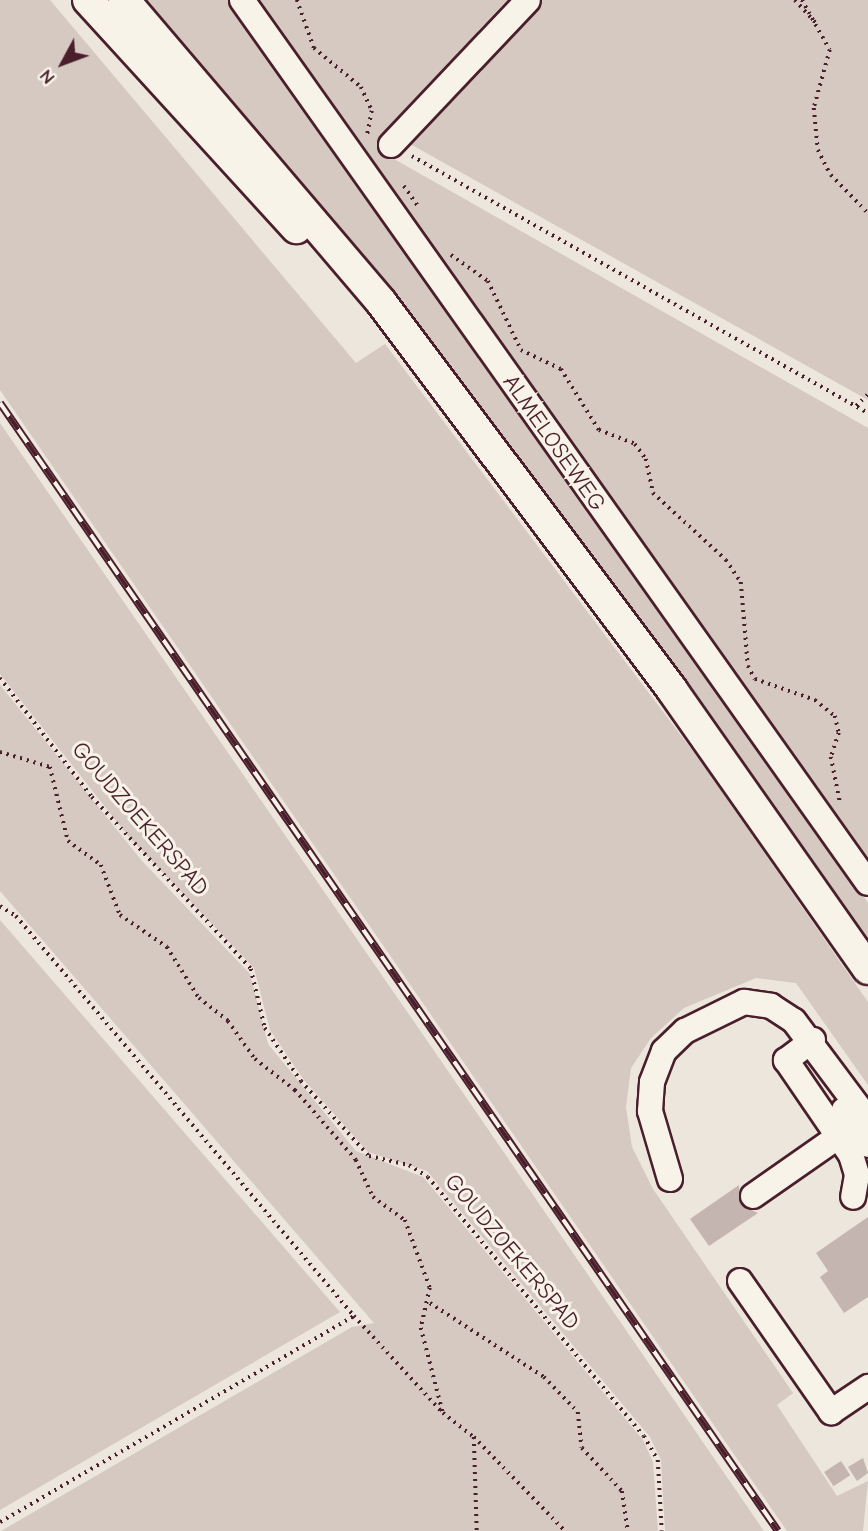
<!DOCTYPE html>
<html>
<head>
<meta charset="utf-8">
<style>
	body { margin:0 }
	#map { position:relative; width:868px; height:1531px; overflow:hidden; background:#ece6dd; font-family:"Comic Neue",sans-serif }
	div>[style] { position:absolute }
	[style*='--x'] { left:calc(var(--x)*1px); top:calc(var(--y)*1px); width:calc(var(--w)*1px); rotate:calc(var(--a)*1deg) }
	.green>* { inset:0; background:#d5c9c2 }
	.building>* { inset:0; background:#c4b5b0; transform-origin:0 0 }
	.path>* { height:3.5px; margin-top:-1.75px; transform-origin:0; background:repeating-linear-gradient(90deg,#4a1f2b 0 2px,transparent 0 7px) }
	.roads { filter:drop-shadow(2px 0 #4a1f2b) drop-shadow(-2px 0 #4a1f2b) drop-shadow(0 2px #4a1f2b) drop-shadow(0 -2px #4a1f2b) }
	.minor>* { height:24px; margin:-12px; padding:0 12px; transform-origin:12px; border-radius:12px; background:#f7f3e8 }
	.major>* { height:30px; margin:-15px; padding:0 15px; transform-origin:15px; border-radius:15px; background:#f7f3e8 }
	.rail>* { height:8px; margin-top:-4px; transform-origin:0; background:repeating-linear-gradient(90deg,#f7f3e8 0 16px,#4a1f2b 0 32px); box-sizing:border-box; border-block:2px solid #4a1f2b }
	span { translate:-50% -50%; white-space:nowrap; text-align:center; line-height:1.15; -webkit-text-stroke:6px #f7f3e8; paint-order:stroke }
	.street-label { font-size:23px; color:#4a1f2b }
	.north { position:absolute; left:28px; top:28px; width:70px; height:70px; -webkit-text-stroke:5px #f7f3e8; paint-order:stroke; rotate:229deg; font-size:19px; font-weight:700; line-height:28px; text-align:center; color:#4a1f2b }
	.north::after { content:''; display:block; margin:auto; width:24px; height:32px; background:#4a1f2b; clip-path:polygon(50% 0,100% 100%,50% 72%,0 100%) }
</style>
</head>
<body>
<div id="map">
	<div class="green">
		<div style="clip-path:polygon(0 0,50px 0,356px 363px,385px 344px,704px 766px,868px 1002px,868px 1085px,796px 983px,756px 978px,684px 1008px,651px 1038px,631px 1068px,626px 1107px,632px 1147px,653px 1189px,793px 1393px,777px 1405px,837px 1496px,868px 1481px,863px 1531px,787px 1531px,0 390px)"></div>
		<div style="clip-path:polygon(138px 0,234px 0,868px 903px,868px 949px,600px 564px,482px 409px,275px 152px)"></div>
		<div style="clip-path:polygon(249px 0,507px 0,388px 127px,377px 141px,380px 151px,868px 428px,868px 865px)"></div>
		<div style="clip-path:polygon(538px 0,868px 0,868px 400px,403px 140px)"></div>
		<div style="clip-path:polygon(0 423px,417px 1026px,764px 1531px,665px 1531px,661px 1460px,650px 1437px,427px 1171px,368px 1152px,304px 1080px,270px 1030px,254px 968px,129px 837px,0 674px)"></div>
		<div style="clip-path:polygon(0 685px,142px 861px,250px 974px,268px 1044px,356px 1151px,423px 1177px,643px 1440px,653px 1462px,658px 1531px,1px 1531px,352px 1327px,374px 1323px,0 891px)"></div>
		<div style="clip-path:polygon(0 920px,340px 1312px,0 1510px)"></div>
	</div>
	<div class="building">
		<div style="clip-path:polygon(739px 1185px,740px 1204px,758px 1213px,709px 1246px,690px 1219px)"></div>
		<div style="clip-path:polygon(868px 1217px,868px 1297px,844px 1313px,820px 1277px,828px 1271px,816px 1253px)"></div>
		<div style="clip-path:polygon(863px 1458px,868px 1473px,857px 1481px,848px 1467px)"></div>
		<div style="left:841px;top:1461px;width:17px;height:20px;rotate:57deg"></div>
	</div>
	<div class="path">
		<div style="--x:297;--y:0;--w:51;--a:70.5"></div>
		<div style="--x:314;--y:48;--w:61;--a:39.7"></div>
		<div style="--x:361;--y:87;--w:26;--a:65"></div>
		<div style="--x:372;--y:111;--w:25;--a:101"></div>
		<div style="--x:795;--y:0;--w:31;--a:48"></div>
		<div style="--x:802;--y:0;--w:57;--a:60.8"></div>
		<div style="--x:830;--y:50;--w:60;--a:105.4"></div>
		<div style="--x:814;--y:108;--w:42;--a:84.6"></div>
		<div style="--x:818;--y:150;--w:28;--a:63"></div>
		<div style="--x:831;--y:175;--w:53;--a:45.8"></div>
		<div style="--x:412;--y:156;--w:523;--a:29.41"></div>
		<div style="--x:404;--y:186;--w:24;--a:55"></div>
		<div style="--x:451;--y:255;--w:45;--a:35.1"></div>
		<div style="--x:488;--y:281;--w:76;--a:64.4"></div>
		<div style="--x:521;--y:350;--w:44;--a:25.4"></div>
		<div style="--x:561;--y:369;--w:72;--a:58.1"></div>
		<div style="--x:599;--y:430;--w:39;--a:21"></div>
		<div style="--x:635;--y:444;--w:19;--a:54"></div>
		<div style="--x:646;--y:459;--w:35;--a:78"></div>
		<div style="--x:653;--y:493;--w:99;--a:42.5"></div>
		<div style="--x:726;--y:560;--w:27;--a:56"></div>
		<div style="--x:741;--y:582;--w:84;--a:85.2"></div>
		<div style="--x:748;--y:666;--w:15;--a:62"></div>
		<div style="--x:755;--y:679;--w:64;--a:19.3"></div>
		<div style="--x:815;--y:700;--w:26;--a:39"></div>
		<div style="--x:835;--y:716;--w:17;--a:77"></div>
		<div style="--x:839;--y:733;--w:25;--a:108"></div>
		<div style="--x:831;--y:757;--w:46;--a:78.7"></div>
		<div style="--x:856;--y:406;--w:17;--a:-45"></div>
		<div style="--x:0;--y:678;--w:150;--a:52.3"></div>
		<div style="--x:92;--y:797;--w:234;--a:47.2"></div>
		<div style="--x:251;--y:969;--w:61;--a:76.7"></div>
		<div style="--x:265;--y:1028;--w:64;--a:55.8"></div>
		<div style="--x:301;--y:1081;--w:101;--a:47.8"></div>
		<div style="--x:369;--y:1156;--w:41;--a:12.7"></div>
		<div style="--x:409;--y:1165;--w:22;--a:32"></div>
		<div style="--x:428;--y:1177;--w:337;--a:50.2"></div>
		<div style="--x:644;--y:1436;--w:28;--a:60"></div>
		<div style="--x:658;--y:1460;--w:71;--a:86.8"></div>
		<div style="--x:0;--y:752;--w:52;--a:16.7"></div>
		<div style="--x:50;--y:767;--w:76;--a:76.3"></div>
		<div style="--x:68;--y:841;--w:41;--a:36"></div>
		<div style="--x:101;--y:865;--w:53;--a:69.2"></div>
		<div style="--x:120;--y:915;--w:57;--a:34.2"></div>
		<div style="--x:167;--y:947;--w:60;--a:57.9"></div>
		<div style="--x:199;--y:998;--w:37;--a:38"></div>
		<div style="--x:228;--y:1021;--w:47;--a:54.6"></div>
		<div style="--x:255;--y:1059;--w:51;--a:37.8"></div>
		<div style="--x:295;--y:1090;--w:93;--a:48.9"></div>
		<div style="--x:356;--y:1160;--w:41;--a:65.3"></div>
		<div style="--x:373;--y:1197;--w:39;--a:36"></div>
		<div style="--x:405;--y:1220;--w:72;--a:69.8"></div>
		<div style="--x:430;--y:1288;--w:41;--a:102.7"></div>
		<div style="--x:421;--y:1328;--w:88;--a:75.5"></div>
		<div style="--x:0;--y:906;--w:19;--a:32"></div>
		<div style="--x:16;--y:916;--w:524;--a:49.8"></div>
		<div style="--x:354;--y:1316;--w:132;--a:47.5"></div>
		<div style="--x:443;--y:1413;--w:39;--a:38"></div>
		<div style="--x:474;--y:1437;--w:131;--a:45.9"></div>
		<div style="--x:430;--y:1303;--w:136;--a:33"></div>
		<div style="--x:544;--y:1377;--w:49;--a:45.8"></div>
		<div style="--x:578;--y:1412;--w:36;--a:84"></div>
		<div style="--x:582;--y:1448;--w:59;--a:47.1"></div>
		<div style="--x:622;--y:1491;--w:40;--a:81.5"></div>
		<div style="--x:474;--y:1437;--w:94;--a:88.2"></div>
		<div style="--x:0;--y:1522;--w:410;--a:-30.2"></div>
	</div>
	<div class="roads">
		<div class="minor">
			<div style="--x:242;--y:0;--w:1082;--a:54.67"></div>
			<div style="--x:391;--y:145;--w:199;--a:-46.6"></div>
			<div style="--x:813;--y:1040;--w:34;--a:143"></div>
			<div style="--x:786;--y:1060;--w:115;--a:55.6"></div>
			<div style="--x:851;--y:1155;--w:21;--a:73"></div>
			<div style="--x:857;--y:1175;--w:22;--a:100"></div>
			<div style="--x:844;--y:1110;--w:42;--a:55.6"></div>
			<div style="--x:670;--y:1179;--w:71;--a:-106.4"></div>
			<div style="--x:650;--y:1111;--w:29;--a:-86"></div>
			<div style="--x:652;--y:1082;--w:33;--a:-69"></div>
			<div style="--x:664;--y:1051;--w:29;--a:-44"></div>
			<div style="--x:685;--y:1031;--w:66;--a:-26.2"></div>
			<div style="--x:744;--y:1002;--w:27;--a:8"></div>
			<div style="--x:771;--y:1006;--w:27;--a:33"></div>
			<div style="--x:794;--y:1021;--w:124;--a:53.2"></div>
			<div style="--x:753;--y:1196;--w:105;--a:-34.9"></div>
			<div style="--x:740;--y:1281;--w:160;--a:55.2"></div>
			<div style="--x:831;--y:1412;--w:45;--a:-34"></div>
		</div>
		<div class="major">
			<div style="--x:88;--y:0;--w:309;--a:47.6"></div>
			<div style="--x:124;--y:0;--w:397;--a:49.6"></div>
			<div style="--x:381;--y:302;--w:485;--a:53.1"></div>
			<div style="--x:672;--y:690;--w:341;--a:54.9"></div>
		</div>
	</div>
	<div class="rail">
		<div style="--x:0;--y:403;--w:1370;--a:55.41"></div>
	</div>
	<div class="street-label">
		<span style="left:554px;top:443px;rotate:55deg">ALMELOSEWEG</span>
		<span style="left:140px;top:819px;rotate:49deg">GOUDZOEKERSPAD</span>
		<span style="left:512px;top:1252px;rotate:50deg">GOUDZOEKERSPAD</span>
	</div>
	<div class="north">N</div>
</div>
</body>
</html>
